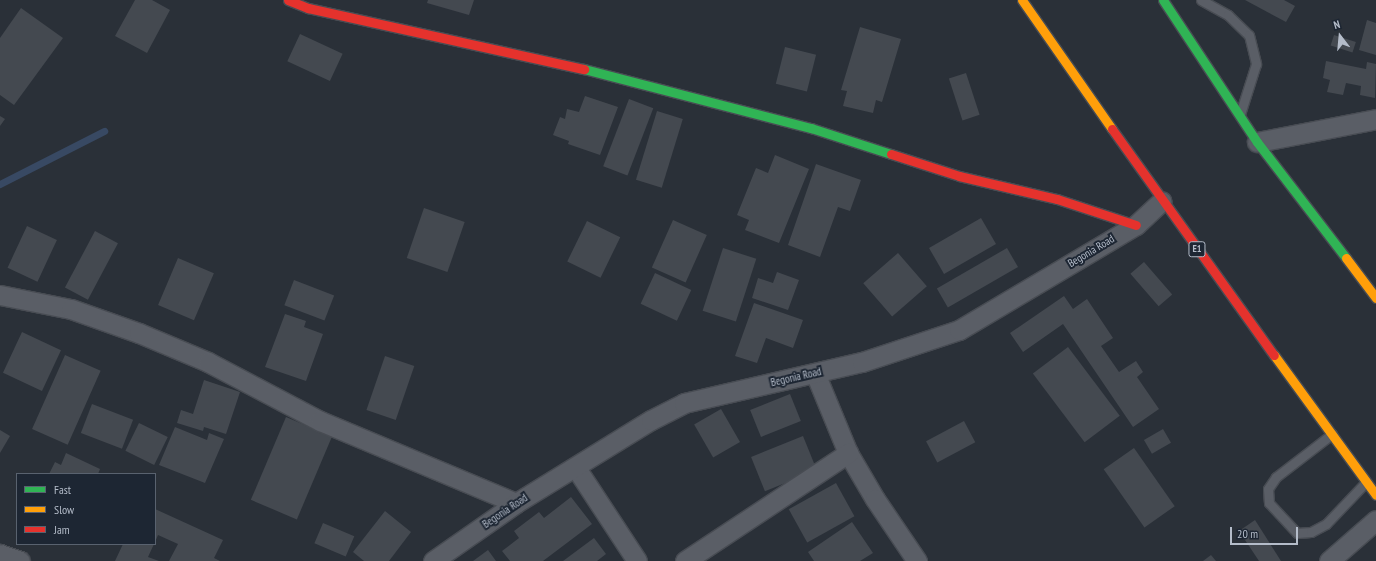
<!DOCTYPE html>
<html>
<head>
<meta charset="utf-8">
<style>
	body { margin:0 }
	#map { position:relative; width:1376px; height:561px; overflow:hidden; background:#2a3038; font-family:"PT Sans Narrow",sans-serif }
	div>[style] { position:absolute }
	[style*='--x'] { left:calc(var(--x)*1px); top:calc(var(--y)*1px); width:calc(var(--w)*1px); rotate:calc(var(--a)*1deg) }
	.stream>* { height:7px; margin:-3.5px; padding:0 3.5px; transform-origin:3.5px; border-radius:3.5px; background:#384963 }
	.building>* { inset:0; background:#444950; transform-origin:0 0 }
	.roads { filter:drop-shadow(1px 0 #484c53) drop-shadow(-1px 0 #484c53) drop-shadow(0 1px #484c53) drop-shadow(0 -1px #484c53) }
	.lane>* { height:9px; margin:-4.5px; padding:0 4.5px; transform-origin:4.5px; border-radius:4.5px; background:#5a5e66 }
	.street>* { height:19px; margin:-9.5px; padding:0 9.5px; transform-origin:9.5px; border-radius:9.5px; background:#5a5e66 }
	.fast>* { height:9px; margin:-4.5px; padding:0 4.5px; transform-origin:4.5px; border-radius:4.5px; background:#30b455 }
	.slow>* { height:9px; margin:-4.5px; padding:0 4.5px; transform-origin:4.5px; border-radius:4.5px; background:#ff9f0a }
	.jam>* { height:9px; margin:-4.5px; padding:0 4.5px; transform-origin:4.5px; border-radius:4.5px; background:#e5322d }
	span { translate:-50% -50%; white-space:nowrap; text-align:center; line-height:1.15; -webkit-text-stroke:4px #1d2633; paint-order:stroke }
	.shield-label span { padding:1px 3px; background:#1d2633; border:1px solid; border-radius:3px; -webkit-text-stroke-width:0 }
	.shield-label { font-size:10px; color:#b4bcc9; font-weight:700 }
	.street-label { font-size:11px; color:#b4bcc9 }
	.legend { position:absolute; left:16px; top:473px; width:140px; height:72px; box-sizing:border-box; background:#1d2633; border:1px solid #59626f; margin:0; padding:5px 7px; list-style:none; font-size:12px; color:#b4bcc9 }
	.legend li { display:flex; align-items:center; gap:8px; height:20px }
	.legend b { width:20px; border:1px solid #59626f }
	.north { position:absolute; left:1320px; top:16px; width:40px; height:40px; -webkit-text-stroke:3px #1d2633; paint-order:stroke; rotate:344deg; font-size:11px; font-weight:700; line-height:16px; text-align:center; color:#b4bcc9 }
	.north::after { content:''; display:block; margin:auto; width:14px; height:18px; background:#b4bcc9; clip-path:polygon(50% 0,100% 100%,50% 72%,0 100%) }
	.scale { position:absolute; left:1230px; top:527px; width:68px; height:18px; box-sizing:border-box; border:2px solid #b4bcc9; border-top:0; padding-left:5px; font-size:12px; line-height:14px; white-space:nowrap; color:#b4bcc9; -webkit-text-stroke:3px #1d2633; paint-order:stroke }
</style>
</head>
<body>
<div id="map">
	<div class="stream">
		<div style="--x:0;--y:184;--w:117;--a:-27"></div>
	</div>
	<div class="building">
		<div style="clip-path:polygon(135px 0,152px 0,170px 10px,147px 53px,115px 36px)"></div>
		<div style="clip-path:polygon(428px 0,474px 0,469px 15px,427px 3px)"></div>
		<div style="clip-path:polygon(1245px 0,1284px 0,1295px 6px,1286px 22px)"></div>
		<div style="clip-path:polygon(21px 8px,63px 38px,14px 105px,0 95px,0 38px)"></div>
		<div style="clip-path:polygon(1367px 20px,1376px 23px,1376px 55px,1359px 50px)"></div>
		<div style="clip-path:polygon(860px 27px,901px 39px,882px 102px,876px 100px,873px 113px,843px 106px,847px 91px,841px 90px)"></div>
		<div style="left:300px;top:34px;width:47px;height:30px;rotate:25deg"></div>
		<div style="left:1334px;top:35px;width:23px;height:11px;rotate:18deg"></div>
		<div style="left:785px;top:47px;width:32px;height:38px;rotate:14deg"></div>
		<div style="clip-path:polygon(1326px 61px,1366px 69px,1367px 62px,1376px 64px,1375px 98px,1360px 95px,1361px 86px,1346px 83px,1343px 95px,1327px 92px,1330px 80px,1323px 78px)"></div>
		<div style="left:966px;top:73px;width:44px;height:18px;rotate:72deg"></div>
		<div style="clip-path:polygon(585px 96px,618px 107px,600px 155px,568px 144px,569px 141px,553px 135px,560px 117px,565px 119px,567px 109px,579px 112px)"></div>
		<div style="left:629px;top:99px;width:26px;height:72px;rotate:21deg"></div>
		<div style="left:657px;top:111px;width:27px;height:72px;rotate:17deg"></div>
		<div style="clip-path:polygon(0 116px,5px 119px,0 126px)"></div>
		<div style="clip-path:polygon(775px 155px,809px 169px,779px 243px,745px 230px,749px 220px,737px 215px,756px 168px,768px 173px)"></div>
		<div style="clip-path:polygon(816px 164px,861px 180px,850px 211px,838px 207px,820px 257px,788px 245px)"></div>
		<div style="left:424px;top:208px;width:43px;height:53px;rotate:19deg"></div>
		<div style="left:981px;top:218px;width:30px;height:60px;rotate:60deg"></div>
		<div style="left:673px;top:220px;width:37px;height:52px;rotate:24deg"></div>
		<div style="left:587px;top:221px;width:37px;height:45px;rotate:26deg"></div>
		<div style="left:27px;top:226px;width:33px;height:46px;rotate:25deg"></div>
		<div style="left:95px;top:231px;width:26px;height:64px;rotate:28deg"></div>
		<div style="left:723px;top:248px;width:35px;height:66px;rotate:18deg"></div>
		<div style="left:1007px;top:248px;width:22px;height:81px;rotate:60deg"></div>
		<div style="left:898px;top:253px;width:44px;height:46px;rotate:49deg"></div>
		<div style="left:178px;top:258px;width:39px;height:51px;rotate:23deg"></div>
		<div style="left:1144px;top:262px;width:43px;height:18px;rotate:49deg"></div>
		<div style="clip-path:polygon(777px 272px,799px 280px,788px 310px,752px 298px,758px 278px,773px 283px)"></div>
		<div style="left:655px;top:273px;width:40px;height:34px;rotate:25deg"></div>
		<div style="left:294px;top:280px;width:43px;height:27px;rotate:21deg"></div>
		<div style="clip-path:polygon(1064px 296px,1073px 309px,1087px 299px,1113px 338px,1101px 346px,1119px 372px,1136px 361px,1143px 372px,1137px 377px,1159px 409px,1133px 427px,1063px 324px,1023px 352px,1010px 333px)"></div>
		<div style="clip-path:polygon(754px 303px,803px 320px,793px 348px,766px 338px,757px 363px,735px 356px)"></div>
		<div style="clip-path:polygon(285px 314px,306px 321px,304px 327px,323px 334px,306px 381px,265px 367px)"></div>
		<div style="left:22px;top:332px;width:43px;height:45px;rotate:25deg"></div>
		<div style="left:1068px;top:347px;width:86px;height:44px;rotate:53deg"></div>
		<div style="left:65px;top:355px;width:39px;height:81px;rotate:24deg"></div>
		<div style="left:385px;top:356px;width:31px;height:57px;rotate:19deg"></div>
		<div style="clip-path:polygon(204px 380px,240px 392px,226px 434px,204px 427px,203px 431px,177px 423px,181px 410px,193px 414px)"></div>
		<div style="left:790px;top:394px;width:29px;height:43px;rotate:68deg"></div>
		<div style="left:92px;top:404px;width:44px;height:31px;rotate:21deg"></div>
		<div style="left:721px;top:409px;width:38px;height:31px;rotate:60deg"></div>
		<div style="left:286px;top:417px;width:50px;height:90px;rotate:23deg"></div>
		<div style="left:964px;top:421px;width:24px;height:43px;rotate:62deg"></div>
		<div style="left:139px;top:423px;width:32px;height:31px;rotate:26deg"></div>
		<div style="clip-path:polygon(175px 427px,207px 440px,209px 433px,224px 439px,205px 483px,159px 465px)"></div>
		<div style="left:1163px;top:429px;width:16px;height:22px;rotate:60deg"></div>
		<div style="clip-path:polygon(0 430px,10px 436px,0 453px)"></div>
		<div style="left:803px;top:436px;width:37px;height:56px;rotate:68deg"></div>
		<div style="left:1134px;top:448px;width:71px;height:37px;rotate:55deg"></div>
		<div style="clip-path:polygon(66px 453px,100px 469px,98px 474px,49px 474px,55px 462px,61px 465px)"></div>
		<div style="left:836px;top:483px;width:38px;height:54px;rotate:61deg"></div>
		<div style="clip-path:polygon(571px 497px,592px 524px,543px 561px,510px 561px,502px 551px,519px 538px,514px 531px,539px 512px,544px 518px)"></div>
		<div style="clip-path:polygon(155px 509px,223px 540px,214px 558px,220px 561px,169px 561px,178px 544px,158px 535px,155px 542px)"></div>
		<div style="clip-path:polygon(385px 511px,411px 532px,389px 561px,364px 561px,353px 552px)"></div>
		<div style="clip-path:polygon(1255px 520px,1281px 561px,1259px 561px,1239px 531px)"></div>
		<div style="clip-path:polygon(852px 522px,873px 553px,860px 561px,814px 561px,808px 552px)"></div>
		<div style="left:323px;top:523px;width:34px;height:22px;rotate:23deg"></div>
		<div style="clip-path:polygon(594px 538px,606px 554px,597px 561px,563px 561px)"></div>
		<div style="clip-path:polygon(123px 544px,154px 544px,148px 557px,159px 561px,115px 561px)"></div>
		<div style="clip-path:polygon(488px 550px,496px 561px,473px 561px)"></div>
		<div style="clip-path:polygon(1211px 555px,1216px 561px,1203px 561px)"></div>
	</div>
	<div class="roads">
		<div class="lane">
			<div style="--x:1201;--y:0;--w:31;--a:29"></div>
			<div style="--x:1228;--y:15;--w:29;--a:44"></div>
			<div style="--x:1249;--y:35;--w:30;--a:76"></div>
			<div style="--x:1256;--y:64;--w:52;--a:107.7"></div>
			<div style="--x:1332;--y:434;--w:71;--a:142.5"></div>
			<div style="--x:1276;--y:477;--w:14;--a:124"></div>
			<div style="--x:1268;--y:489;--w:14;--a:86"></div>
			<div style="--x:1269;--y:503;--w:41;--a:47"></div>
			<div style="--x:1297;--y:533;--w:14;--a:-4"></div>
			<div style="--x:1311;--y:532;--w:17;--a:-28"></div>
			<div style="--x:1326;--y:524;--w:58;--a:-46.4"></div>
		</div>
		<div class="street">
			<div style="--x:1257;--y:142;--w:121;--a:-10.9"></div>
			<div style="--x:0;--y:295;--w:72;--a:11.2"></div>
			<div style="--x:71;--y:309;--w:72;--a:19.4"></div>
			<div style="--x:139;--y:333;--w:75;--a:22.8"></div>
			<div style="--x:208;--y:362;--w:127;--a:27.8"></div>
			<div style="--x:320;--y:421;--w:212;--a:22.7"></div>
			<div style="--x:815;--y:373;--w:87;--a:67.6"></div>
			<div style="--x:848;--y:453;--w:53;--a:59.6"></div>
			<div style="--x:875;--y:499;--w:75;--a:55.9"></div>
			<div style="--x:576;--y:468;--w:111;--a:56.7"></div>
			<div style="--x:0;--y:554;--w:21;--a:19"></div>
			<div style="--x:433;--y:561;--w:101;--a:-34.9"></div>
			<div style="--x:516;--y:503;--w:158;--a:-31.6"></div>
			<div style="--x:651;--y:420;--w:37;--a:-27"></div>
			<div style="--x:684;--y:403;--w:183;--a:-13"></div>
			<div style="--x:862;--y:362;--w:102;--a:-18.3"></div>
			<div style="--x:959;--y:330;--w:206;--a:-30.7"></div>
			<div style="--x:1136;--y:225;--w:35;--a:-43"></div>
			<div style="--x:685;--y:561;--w:196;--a:-33.5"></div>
			<div style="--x:1329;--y:561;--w:62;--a:-41.1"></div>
		</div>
		<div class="fast">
			<div style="--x:1163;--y:0;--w:170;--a:56.5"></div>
			<div style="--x:1257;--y:142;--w:146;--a:52.5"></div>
			<div style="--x:584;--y:69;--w:235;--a:14.6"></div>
			<div style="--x:811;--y:128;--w:84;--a:18"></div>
		</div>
		<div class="slow">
			<div style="--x:1022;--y:0;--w:157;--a:55.1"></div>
			<div style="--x:1346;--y:258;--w:50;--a:53.1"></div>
			<div style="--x:1274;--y:355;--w:173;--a:53.9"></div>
		</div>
		<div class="jam">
			<div style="--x:288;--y:0;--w:22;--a:22"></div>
			<div style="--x:308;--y:8;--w:283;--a:12.5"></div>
			<div style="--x:1112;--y:129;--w:278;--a:54.4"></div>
			<div style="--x:891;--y:154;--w:71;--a:17.9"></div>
			<div style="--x:959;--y:176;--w:101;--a:13.2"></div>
			<div style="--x:1057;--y:199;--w:83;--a:18.2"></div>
		</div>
	</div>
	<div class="shield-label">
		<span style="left:1197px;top:249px">E1</span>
	</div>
	<div class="street-label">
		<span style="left:1091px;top:251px;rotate:-31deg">Begonia Road</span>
		<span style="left:796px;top:377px;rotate:-13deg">Begonia Road</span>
		<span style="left:505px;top:511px;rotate:-34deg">Begonia Road</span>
	</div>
	<ul class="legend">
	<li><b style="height:5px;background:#30b455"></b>Fast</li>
	<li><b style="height:5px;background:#ff9f0a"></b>Slow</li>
	<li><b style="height:5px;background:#e5322d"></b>Jam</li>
	</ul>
	<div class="north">N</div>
	<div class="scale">20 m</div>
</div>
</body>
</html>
